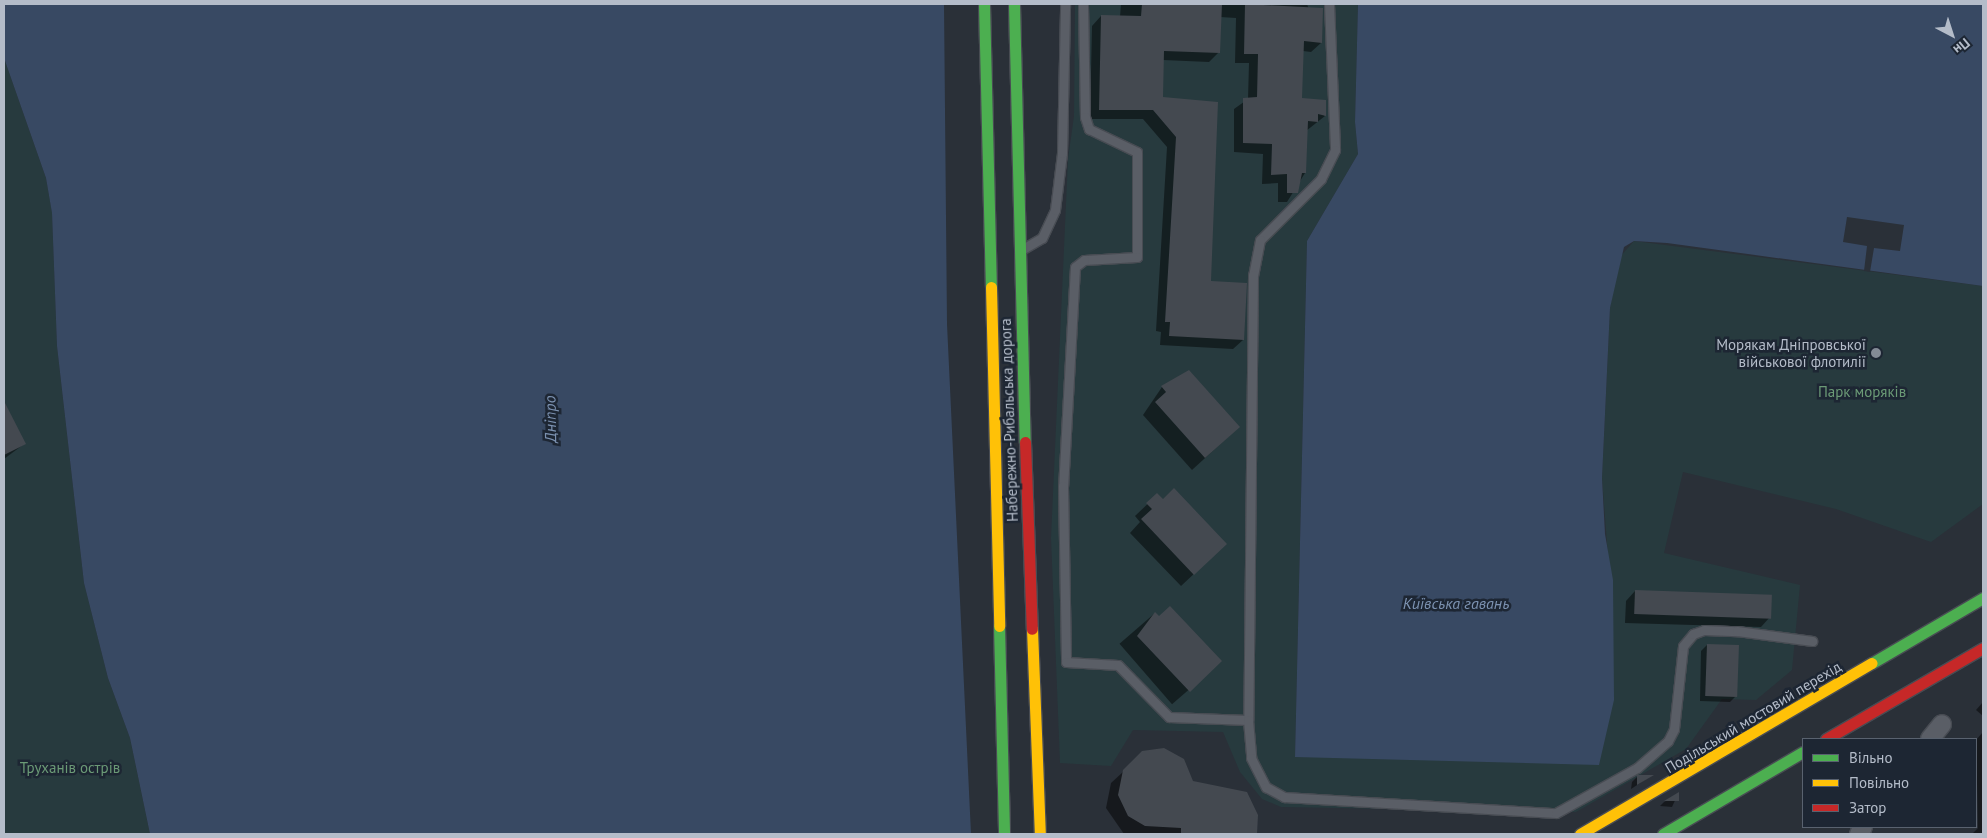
<!DOCTYPE html>
<html>
<head>
<meta charset="utf-8">
<style>
	body { margin:0 }
	#map { position:relative; width:1987px; height:838px; overflow:hidden; background:#2a3038; font-family:"PT Sans",sans-serif }
	div>[style] { position:absolute }
	[style*='--x'] { left:calc(var(--x)*1px); top:calc(var(--y)*1px); width:calc(var(--w)*1px); rotate:calc(var(--a)*1deg) }
	.green>* { inset:0; background:#273a3e }
	.water>* { inset:0; background:#384963 }
	.pier>* { inset:0; background:#2a3038 }
	.shadow>* { inset:0; background:#0007; transform-origin:0 0 }
	.building>* { inset:0; background:#444950; transform-origin:0 0 }
	.roads { filter:drop-shadow(1px 0 #484c53) drop-shadow(-1px 0 #484c53) drop-shadow(0 1px #484c53) drop-shadow(0 -1px #484c53) }
	.lane>* { height:9px; margin:-4.5px; padding:0 4.5px; transform-origin:4.5px; border-radius:4.5px; background:#5a5e66 }
	.street>* { height:18px; margin:-9px; padding:0 9px; transform-origin:9px; border-radius:9px; background:#5a5e66 }
	.fast>* { height:11px; margin:-5.5px; padding:0 5.5px; transform-origin:5.5px; border-radius:5.5px; background:#4caf50 }
	.slow>* { height:11px; margin:-5.5px; padding:0 5.5px; transform-origin:5.5px; border-radius:5.5px; background:#ffc107 }
	.jam>* { height:11px; margin:-5.5px; padding:0 5.5px; transform-origin:5.5px; border-radius:5.5px; background:#c62828 }
	.dots>* { width:14px; height:14px; translate:-50% -50%; box-sizing:border-box; border:2px solid #1d2633; border-radius:50% }
	span { translate:-50% -50%; white-space:nowrap; text-align:center; line-height:1.15; -webkit-text-stroke:5px #1d2633; paint-order:stroke }
	.poi-label { font-size:15px; color:#b4bcc9 }
	.right { translate:-100% -50%; text-align:right }
	.park-label { font-size:15px; color:#6b9a76 }
	.street-label { font-size:15px; color:#b4bcc9 }
	.water-label { font-size:16px; color:#7c92b1; font-style:italic }
	.frame { position:absolute; inset:0; border:5px solid #b4bcc9; pointer-events:none }
	.legend { position:absolute; left:1802px; top:738px; width:175px; height:90px; box-sizing:border-box; background:#1d2633; border:1px solid #59626f; margin:0; padding:6px 9px; list-style:none; font-size:15px; color:#b4bcc9 }
	.legend li { display:flex; align-items:center; gap:10px; height:25px }
	.legend b { width:25px; border:1px solid #59626f }
	.north { position:absolute; left:1927px; top:10px; width:50px; height:50px; -webkit-text-stroke:4px #1d2633; paint-order:stroke; rotate:140deg; font-size:14px; font-weight:700; line-height:20px; text-align:center; color:#b4bcc9 }
	.north::after { content:''; display:block; margin:auto; width:18px; height:22px; background:#b4bcc9; clip-path:polygon(50% 0,100% 100%,50% 72%,0 100%) }
</style>
</head>
<body>
<div id="map">
	<div class="green">
		<div style="clip-path:polygon(1075px 4px,1358px 4px,1355px 122px,1358px 154px,1307px 241px,1295px 757px,1608px 556px,1602px 478px,1610px 308px,1619px 258px,1634px 241px,1983px 286px,1983px 504px,1931px 542px,1836px 509px,1683px 472px,1664px 553px,1800px 585px,1792px 670px,1756px 700px,1722px 699px,1686px 749px,1576px 812px,1281px 807px,1262px 799px,1240px 772px,1223px 732px,1133px 730px,1111px 766px,1060px 763px,1051px 538px,1068px 159px,1074px 116px)"></div>
		<div style="clip-path:polygon(4px 58px,46px 178px,52px 212px,57px 346px,84px 583px,108px 678px,130px 738px,150px 834px,4px 834px)"></div>
	</div>
	<div class="water">
		<div style="clip-path:polygon(4px 4px,944px 4px,947px 324px,971px 834px,150px 834px,130px 738px,108px 678px,84px 583px,57px 346px,52px 213px,46px 178px,4px 58px)"></div>
		<div style="clip-path:polygon(1358px 4px,1983px 4px,1983px 286px,1667px 243px,1634px 241px,1624px 247px,1610px 308px,1602px 478px,1605px 534px,1613px 580px,1614px 700px,1599px 765px,1295px 757px,1307px 241px,1358px 154px,1355px 122px)"></div>
	</div>
	<div class="pier">
		<div style="clip-path:polygon(1847px 217px,1904px 225px,1900px 251px,1874px 248px,1870px 272px,1864px 271px,1867px 246px,1843px 242px)"></div>
	</div>
	<div class="shadow">
		<div style="clip-path:polygon(1121px 4px,1307px 4px,1321px 43px,1311px 52px,1303px 51px,1301px 99px,1325px 116px,1306px 131px,1305px 173px,1287px 202px,1278px 202px,1278px 183px,1262px 184px,1263px 154px,1234px 152px,1234px 109px,1248px 99px,1249px 63px,1235px 63px,1236px 18px,1220px 17px,1219px 52px,1209px 62px,1163px 60px,1161px 98px,1217px 103px,1210px 282px,1243px 340px,1233px 349px,1160px 345px,1161px 332px,1156px 331px,1167px 147px,1143px 119px,1090px 119px,1092px 26px,1101px 16px,1120px 17px)"></div>
		<div style="clip-path:polygon(1189px 371px,1239px 427px,1192px 470px,1143px 415px,1162px 387px)"></div>
		<div style="clip-path:polygon(4px 404px,24px 444px,4px 459px)"></div>
		<div style="clip-path:polygon(1157px 495px,1213px 556px,1181px 586px,1130px 533px,1140px 522px,1135px 516px)"></div>
		<div style="clip-path:polygon(1635px 591px,1770px 617px,1761px 627px,1625px 623px,1626px 601px)"></div>
		<div style="left:1155px;top:613px;width:80px;height:47px;rotate:49deg"></div>
		<div style="clip-path:polygon(1707px 645px,1736px 696px,1730px 702px,1700px 701px,1701px 651px)"></div>
		<div style="clip-path:polygon(1983px 702px,1983px 716px,1976px 710px)"></div>
		<div style="clip-path:polygon(1983px 732px,1983px 834px,1972px 834px,1978px 828px,1976px 740px)"></div>
		<div style="clip-path:polygon(1124px 771px,1192px 782px,1257px 815px,1252px 834px,1124px 834px,1106px 808px,1111px 783px)"></div>
		<div style="clip-path:polygon(1638px 776px,1651px 776px,1631px 789px,1632px 782px)"></div>
		<div style="clip-path:polygon(1678px 794px,1672px 807px,1660px 806px,1664px 802px)"></div>
	</div>
	<div class="building">
		<div style="clip-path:polygon(1142px 4px,1222px 4px,1220px 53px,1164px 51px,1163px 97px,1218px 102px,1211px 281px,1247px 283px,1244px 340px,1169px 336px,1170px 322px,1165px 322px,1176px 137px,1153px 110px,1099px 110px,1101px 15px,1141px 16px)"></div>
		<div style="clip-path:polygon(1245px 4px,1323px 8px,1322px 43px,1304px 41px,1302px 98px,1326px 100px,1326px 116px,1318px 114px,1318px 122px,1308px 121px,1306px 173px,1302px 173px,1298px 193px,1287px 193px,1287px 174px,1271px 175px,1272px 144px,1243px 143px,1243px 98px,1257px 97px,1258px 54px,1244px 54px)"></div>
		<div style="clip-path:polygon(1189px 370px,1240px 427px,1205px 458px,1155px 402px,1166px 392px,1161px 386px)"></div>
		<div style="clip-path:polygon(4px 401px,26px 444px,4px 455px)"></div>
		<div style="clip-path:polygon(1174px 488px,1227px 544px,1194px 575px,1141px 519px,1152px 509px,1146px 503px,1157px 493px,1163px 499px)"></div>
		<div style="left:1635px;top:590px;width:137px;height:24px;rotate:2deg"></div>
		<div style="clip-path:polygon(1170px 606px,1222px 661px,1190px 692px,1137px 636px,1155px 612px,1159px 616px)"></div>
		<div style="left:1707px;top:644px;width:32px;height:52px;rotate:2deg"></div>
		<div style="clip-path:polygon(1164px 748px,1184px 759px,1193px 781px,1247px 792px,1258px 815px,1257px 834px,1181px 834px,1181px 828px,1145px 826px,1128px 816px,1118px 795px,1123px 770px,1142px 751px)"></div>
		<div style="clip-path:polygon(1637px 775px,1654px 775px,1637px 785px)"></div>
		<div style="clip-path:polygon(1679px 792px,1679px 801px,1664px 801px)"></div>
	</div>
	<div class="roads">
		<div class="lane">
			<div style="--x:1083;--y:4;--w:113;--a:89"></div>
			<div style="--x:1085;--y:117;--w:13;--a:72"></div>
			<div style="--x:1089;--y:129;--w:53;--a:25.6"></div>
			<div style="--x:1137;--y:152;--w:105;--a:90"></div>
			<div style="--x:1137;--y:257;--w:53;--a:176.8"></div>
			<div style="--x:1084;--y:260;--w:11;--a:142"></div>
			<div style="--x:1075;--y:267;--w:219;--a:93.1"></div>
			<div style="--x:1063;--y:486;--w:176;--a:89"></div>
			<div style="--x:1066;--y:662;--w:52;--a:3.3"></div>
			<div style="--x:1118;--y:665;--w:73;--a:45.6"></div>
			<div style="--x:1169;--y:717;--w:79;--a:2.2"></div>
			<div style="--x:1329;--y:4;--w:146;--a:87.6"></div>
			<div style="--x:1335;--y:150;--w:32;--a:116"></div>
			<div style="--x:1321;--y:179;--w:86;--a:135"></div>
			<div style="--x:1260;--y:240;--w:36;--a:101"></div>
			<div style="--x:1253;--y:275;--w:445;--a:90.6"></div>
			<div style="--x:1248;--y:720;--w:38;--a:85"></div>
			<div style="--x:1251;--y:758;--w:33;--a:63"></div>
			<div style="--x:1266;--y:787;--w:21;--a:29"></div>
			<div style="--x:1284;--y:797;--w:272;--a:3.4"></div>
			<div style="--x:1556;--y:813;--w:93;--a:-29.1"></div>
			<div style="--x:1637;--y:768;--w:41;--a:-41.1"></div>
			<div style="--x:1668;--y:741;--w:13;--a:-63"></div>
			<div style="--x:1674;--y:729;--w:83;--a:-83.8"></div>
			<div style="--x:1683;--y:646;--w:16;--a:-50"></div>
			<div style="--x:1693;--y:634;--w:12;--a:-20"></div>
			<div style="--x:1704;--y:630;--w:33;--a:2"></div>
			<div style="--x:1737;--y:631;--w:76;--a:7.6"></div>
			<div style="--x:1021;--y:250;--w:24;--a:-30"></div>
			<div style="--x:1042;--y:238;--w:31;--a:-65"></div>
			<div style="--x:1055;--y:210;--w:57;--a:-83"></div>
			<div style="--x:1062;--y:153;--w:149;--a:-88.8"></div>
		</div>
		<div class="street">
			<div style="--x:1930;--y:739;--w:19;--a:-51"></div>
			<div style="--x:1859;--y:834;--w:8;--a:-60"></div>
		</div>
		<div class="fast">
			<div style="--x:984;--y:4;--w:283;--a:88.6"></div>
			<div style="--x:1014;--y:4;--w:438;--a:88.6"></div>
			<div style="--x:999;--y:626;--w:208;--a:88.6"></div>
			<div style="--x:1872;--y:663;--w:129;--a:-30.4"></div>
			<div style="--x:1663;--y:834;--w:162;--a:-30.4"></div>
		</div>
		<div class="slow">
			<div style="--x:991;--y:287;--w:339;--a:88.6"></div>
			<div style="--x:1032;--y:629;--w:205;--a:87.8"></div>
			<div style="--x:1580;--y:834;--w:338;--a:-30.4"></div>
		</div>
		<div class="jam">
			<div style="--x:1025;--y:442;--w:187;--a:87.9"></div>
			<div style="--x:1826;--y:739;--w:181;--a:-30.1"></div>
		</div>
	</div>
	<div class="dots">
		<div style="left:1876px;top:353px;background:#848b96"></div>
	</div>
	<div class="poi-label">
		<span class="right" style="left:1866px;top:353px">Морякам Дніпровської<br>військової флотилії</span>
	</div>
	<div class="park-label">
		<span style="left:1862px;top:392px">Парк моряків</span>
		<span style="left:70px;top:768px">Труханів острів</span>
	</div>
	<div class="street-label">
		<span style="left:1009px;top:420px;rotate:-92deg">Набережно-Рибальська дорога</span>
		<span style="left:1753px;top:717px;rotate:-31deg">Подільський мостовий перехід</span>
	</div>
	<div class="water-label">
		<span style="left:550px;top:419px;rotate:-91deg">Дніпро</span>
		<span style="left:1456px;top:603px">Київська гавань</span>
	</div>
	<div class="frame"></div>
	<ul class="legend">
	<li><b style="height:6px;background:#4caf50"></b>Вільно</li>
	<li><b style="height:6px;background:#ffc107"></b>Повільно</li>
	<li><b style="height:6px;background:#c62828"></b>Затор</li>
	</ul>
	<div class="north">Пн</div>
</div>
</body>
</html>
